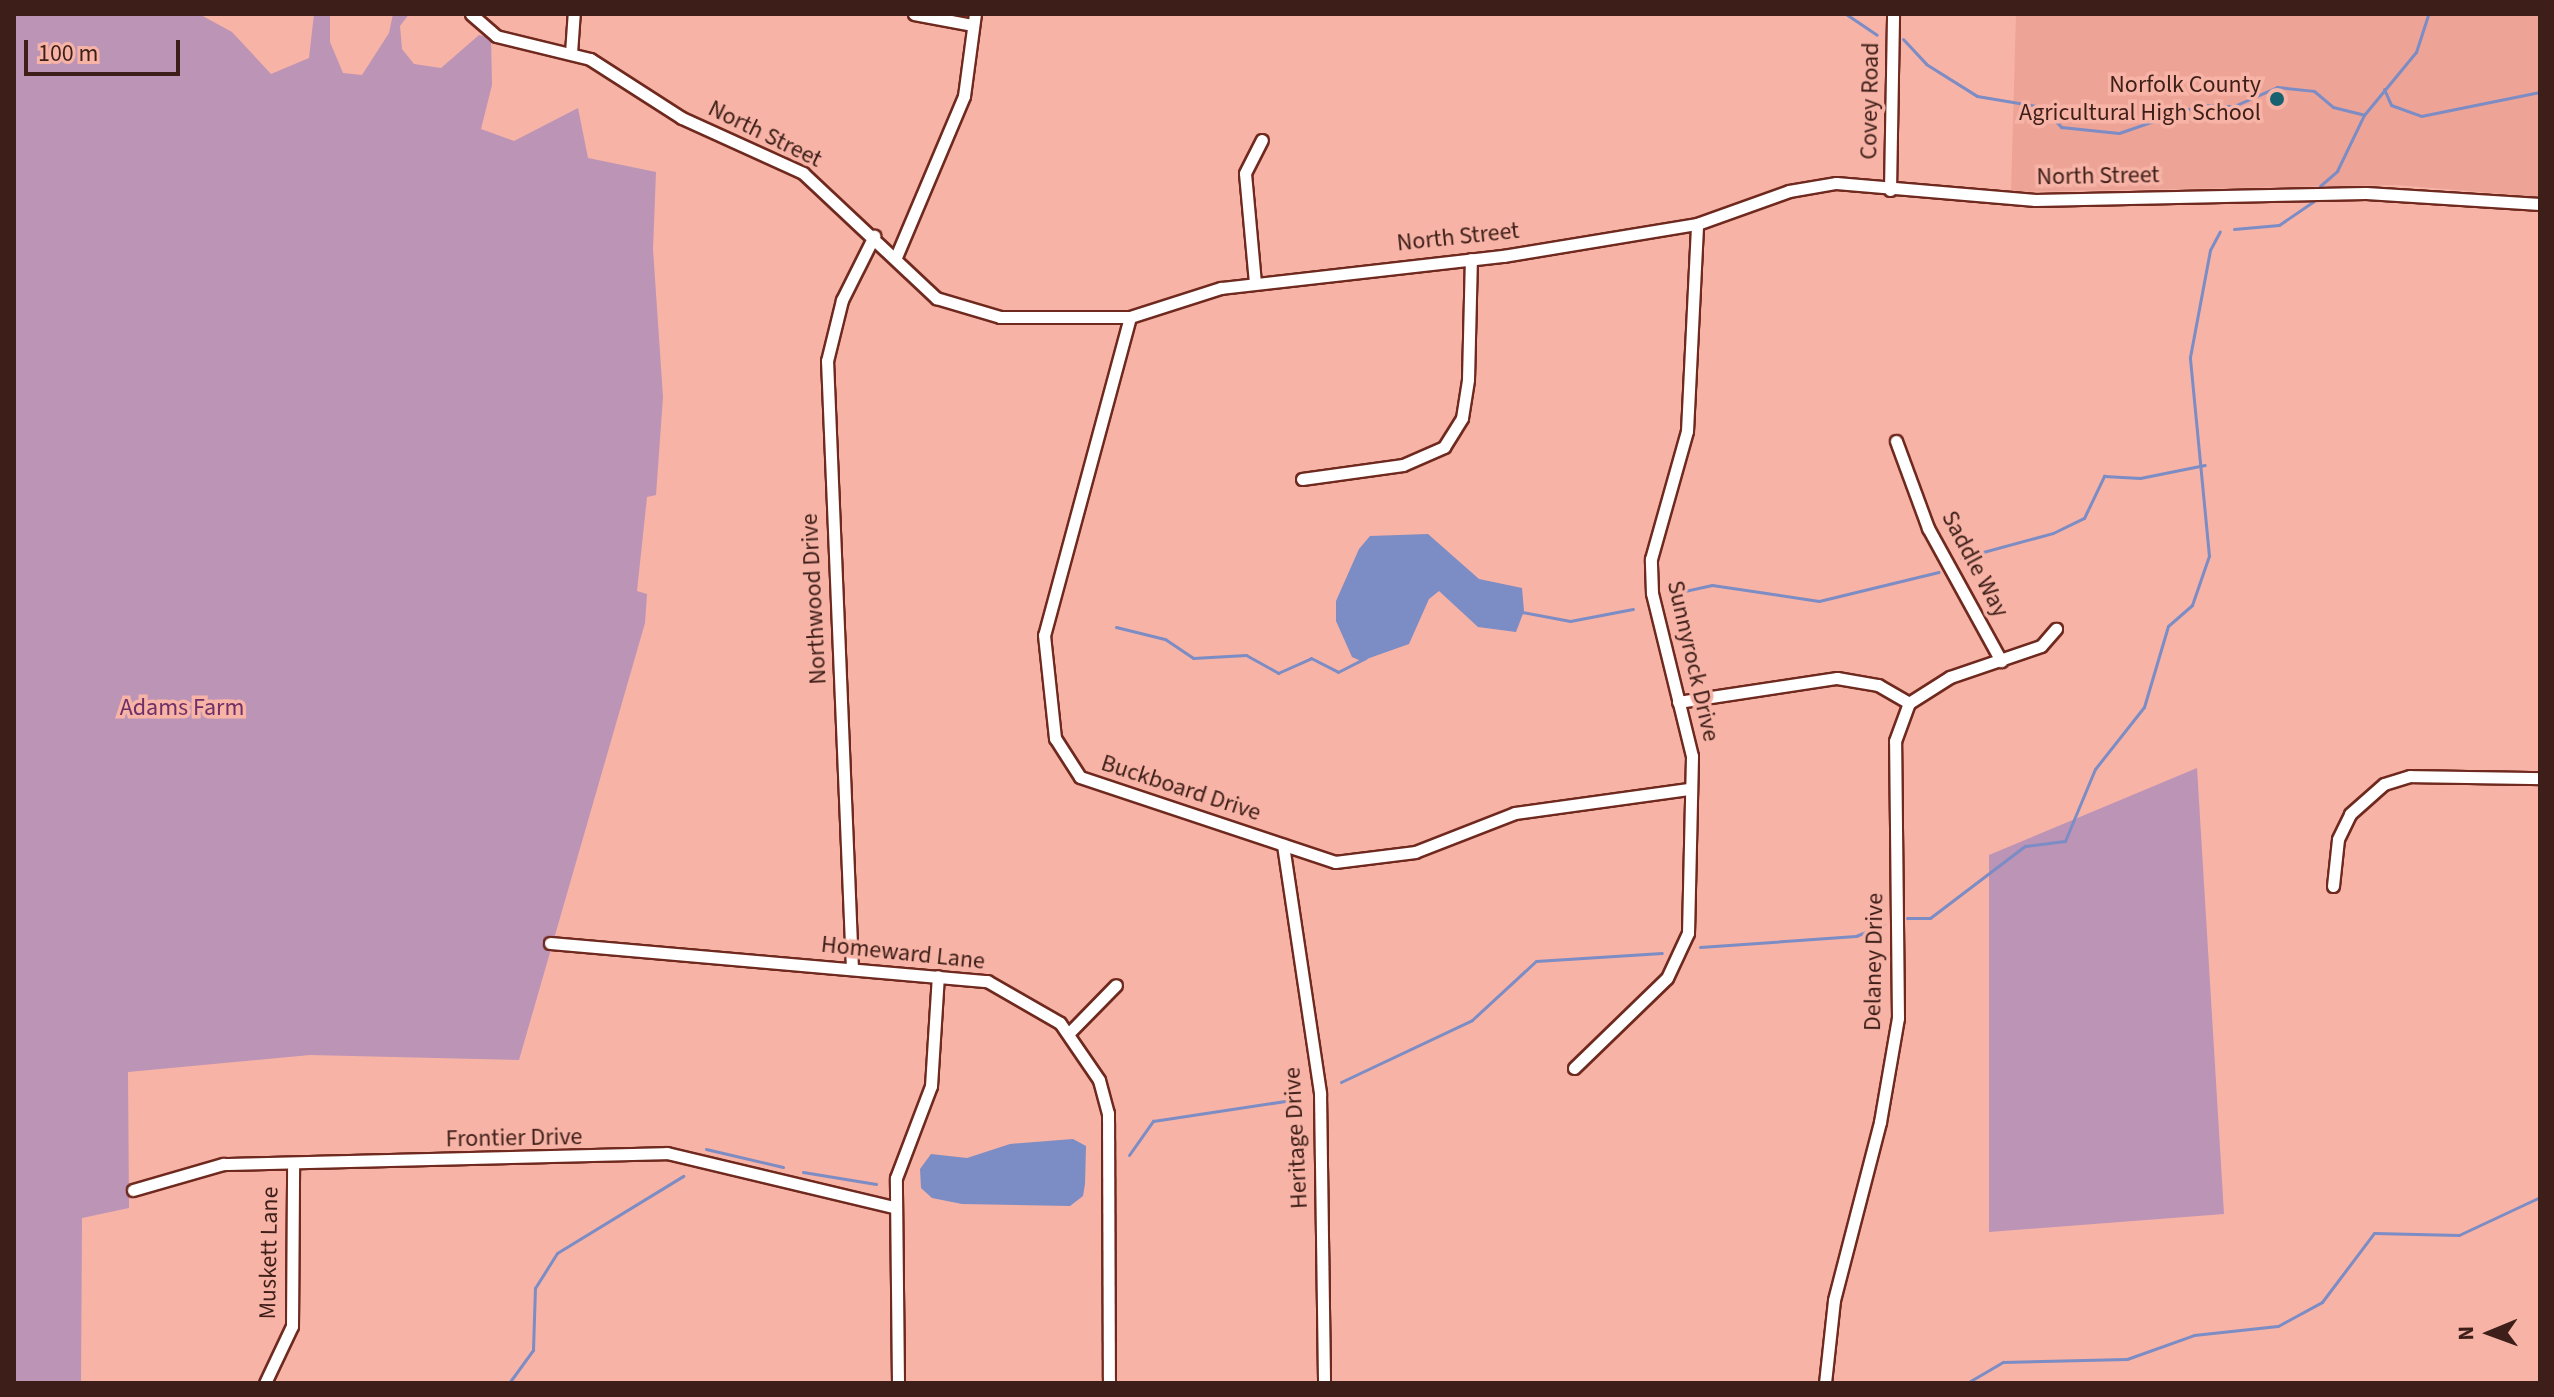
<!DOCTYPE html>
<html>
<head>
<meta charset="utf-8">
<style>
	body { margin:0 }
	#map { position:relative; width:2554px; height:1397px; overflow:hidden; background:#f7b3a6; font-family:"Source Sans 3",sans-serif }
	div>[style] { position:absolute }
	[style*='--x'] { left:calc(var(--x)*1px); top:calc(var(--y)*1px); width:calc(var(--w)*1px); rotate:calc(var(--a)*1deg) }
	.built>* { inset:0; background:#eda497 }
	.green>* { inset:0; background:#bc94b6 }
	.water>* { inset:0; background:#7c8cc4 }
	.stream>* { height:3px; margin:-1.5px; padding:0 1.5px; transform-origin:1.5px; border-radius:1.5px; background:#7c8cc4 }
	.roads { filter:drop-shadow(2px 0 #6f291e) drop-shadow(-2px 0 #6f291e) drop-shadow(0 2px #6f291e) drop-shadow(0 -2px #6f291e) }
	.minor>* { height:11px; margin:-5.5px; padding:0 5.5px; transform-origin:5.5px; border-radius:5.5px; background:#fff }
	.dots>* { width:22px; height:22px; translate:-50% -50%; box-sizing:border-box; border:4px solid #f7b3a6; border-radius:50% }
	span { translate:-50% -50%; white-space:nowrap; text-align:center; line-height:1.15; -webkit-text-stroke:7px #f7b3a6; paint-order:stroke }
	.poi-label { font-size:24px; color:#3d1e18 }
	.right { translate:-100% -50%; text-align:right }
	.street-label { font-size:24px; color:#3d1e18 }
	.park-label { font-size:24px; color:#6e2f68 }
	.frame { position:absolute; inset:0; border:16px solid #3d1e18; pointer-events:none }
	.north { position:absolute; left:2450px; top:1293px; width:80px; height:80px; -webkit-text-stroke:6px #f7b3a6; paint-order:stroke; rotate:269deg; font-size:22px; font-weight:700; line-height:32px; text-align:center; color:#3d1e18 }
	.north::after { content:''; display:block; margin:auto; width:28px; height:36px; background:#3d1e18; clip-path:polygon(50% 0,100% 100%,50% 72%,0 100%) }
	.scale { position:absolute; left:24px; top:40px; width:156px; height:36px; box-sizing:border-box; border:4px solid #3d1e18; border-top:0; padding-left:10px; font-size:24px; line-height:28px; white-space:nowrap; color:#3d1e18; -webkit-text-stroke:6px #f7b3a6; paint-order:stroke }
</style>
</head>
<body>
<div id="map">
	<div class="built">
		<div style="clip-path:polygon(2016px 14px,2540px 14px,2540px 197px,2396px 185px,2011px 192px)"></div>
	</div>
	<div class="green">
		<div style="clip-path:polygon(14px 14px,199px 14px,232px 32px,271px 74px,309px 58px,314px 14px,330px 14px,330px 42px,343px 73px,362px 75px,389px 33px,393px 14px,409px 14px,400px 26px,402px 49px,414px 64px,441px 68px,479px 35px,491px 38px,492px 85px,481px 129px,514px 141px,578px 108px,588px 158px,656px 172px,653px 249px,663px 397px,656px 495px,647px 497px,637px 591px,647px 594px,645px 623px,519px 1060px,310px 1055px,128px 1072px,129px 1208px,82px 1218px,81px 1383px,14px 1383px)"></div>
		<div style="clip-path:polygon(2197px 768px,2224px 1214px,1989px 1232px,1989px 855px)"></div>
	</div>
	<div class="water">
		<div style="clip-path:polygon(1428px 534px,1479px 579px,1522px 588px,1524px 611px,1516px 632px,1478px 627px,1439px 591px,1429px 599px,1409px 644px,1361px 661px,1352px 657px,1336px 621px,1336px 601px,1359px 549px,1370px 536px)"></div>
		<div style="clip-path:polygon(1073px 1139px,1086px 1146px,1085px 1184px,1083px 1196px,1070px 1206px,962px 1204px,932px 1198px,921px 1188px,920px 1169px,931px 1154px,967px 1158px,1010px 1144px)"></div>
	</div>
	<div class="stream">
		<div style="--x:1846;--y:14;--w:37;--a:34"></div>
		<div style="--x:1903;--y:39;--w:34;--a:47"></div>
		<div style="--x:1926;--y:64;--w:60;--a:32.1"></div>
		<div style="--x:1977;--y:96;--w:66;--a:9.6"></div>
		<div style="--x:2042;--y:107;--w:28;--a:46"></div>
		<div style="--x:2061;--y:127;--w:58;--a:5.9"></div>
		<div style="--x:2119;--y:133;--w:86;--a:-19.1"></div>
		<div style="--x:2200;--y:105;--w:34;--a:2"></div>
		<div style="--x:2234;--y:106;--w:47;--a:-23.8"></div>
		<div style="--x:2277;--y:87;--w:37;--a:6"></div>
		<div style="--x:2314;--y:91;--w:25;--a:40"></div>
		<div style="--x:2333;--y:107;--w:32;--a:14"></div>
		<div style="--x:2384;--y:89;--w:17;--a:66"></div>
		<div style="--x:2391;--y:105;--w:32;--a:20"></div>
		<div style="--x:2421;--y:116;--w:121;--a:-11.4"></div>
		<div style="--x:2320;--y:186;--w:23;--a:-41"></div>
		<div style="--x:2337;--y:171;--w:62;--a:-64.3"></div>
		<div style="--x:2364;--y:115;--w:82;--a:-50.5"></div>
		<div style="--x:2416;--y:52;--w:40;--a:-72"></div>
		<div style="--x:2234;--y:229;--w:45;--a:-5.1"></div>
		<div style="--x:2279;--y:225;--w:42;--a:-34.4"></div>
		<div style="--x:1961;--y:558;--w:95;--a:-15.2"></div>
		<div style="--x:2053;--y:533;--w:34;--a:-26"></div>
		<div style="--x:2084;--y:518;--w:47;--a:-64.5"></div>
		<div style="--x:2104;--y:476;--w:36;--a:3"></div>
		<div style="--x:2140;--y:478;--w:66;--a:-11.3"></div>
		<div style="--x:1671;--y:594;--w:42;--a:-12.4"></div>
		<div style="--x:1712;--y:585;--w:108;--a:8.5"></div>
		<div style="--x:1819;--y:601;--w:123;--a:-13.6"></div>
		<div style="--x:1522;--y:612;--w:49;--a:10.6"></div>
		<div style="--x:1570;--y:621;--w:64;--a:-10.8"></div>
		<div style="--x:1116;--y:627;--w:50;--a:13.8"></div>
		<div style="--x:1165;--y:639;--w:34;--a:34"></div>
		<div style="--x:1193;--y:658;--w:53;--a:-3.2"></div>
		<div style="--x:1246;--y:655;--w:37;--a:29"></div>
		<div style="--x:1278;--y:673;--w:36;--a:-24"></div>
		<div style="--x:1311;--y:658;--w:30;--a:27"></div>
		<div style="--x:1338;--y:672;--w:31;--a:-27"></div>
		<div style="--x:1907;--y:918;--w:23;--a:0"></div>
		<div style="--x:1930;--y:918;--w:119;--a:-37.2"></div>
		<div style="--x:2025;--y:846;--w:40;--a:-7.1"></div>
		<div style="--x:2065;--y:841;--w:78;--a:-67.4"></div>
		<div style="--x:2095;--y:769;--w:79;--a:-51.7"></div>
		<div style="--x:2144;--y:707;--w:84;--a:-73.5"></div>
		<div style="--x:2168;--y:626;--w:32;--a:-41"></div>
		<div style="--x:2192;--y:605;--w:52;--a:-70.9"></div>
		<div style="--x:2209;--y:556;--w:200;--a:-95.5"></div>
		<div style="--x:2190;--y:357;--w:109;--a:-79.4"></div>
		<div style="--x:2210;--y:250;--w:21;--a:-62"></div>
		<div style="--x:1700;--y:947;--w:156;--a:-4"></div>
		<div style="--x:1856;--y:936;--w:30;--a:-23"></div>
		<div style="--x:1341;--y:1082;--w:145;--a:-25.3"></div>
		<div style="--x:1472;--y:1020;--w:87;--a:-42.7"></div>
		<div style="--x:1536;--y:961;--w:126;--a:-3.6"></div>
		<div style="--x:706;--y:1149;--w:79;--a:13.2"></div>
		<div style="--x:1129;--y:1155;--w:42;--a:-54.8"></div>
		<div style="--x:1153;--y:1121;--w:148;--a:-8.6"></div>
		<div style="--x:803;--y:1172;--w:74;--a:9.3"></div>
		<div style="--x:509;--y:1383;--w:41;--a:-54"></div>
		<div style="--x:533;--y:1350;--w:62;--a:-88.2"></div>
		<div style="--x:535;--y:1288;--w:41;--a:-57.8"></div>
		<div style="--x:557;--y:1253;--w:148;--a:-31.4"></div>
		<div style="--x:1967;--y:1383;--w:42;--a:-30.3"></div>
		<div style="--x:2003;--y:1362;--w:124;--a:-1.4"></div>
		<div style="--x:2127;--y:1359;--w:71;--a:-19.7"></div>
		<div style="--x:2194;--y:1335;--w:84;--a:-6.1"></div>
		<div style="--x:2278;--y:1326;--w:50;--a:-28.6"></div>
		<div style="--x:2322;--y:1302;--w:86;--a:-53"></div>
		<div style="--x:2374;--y:1233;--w:85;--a:1.3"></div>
		<div style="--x:2459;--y:1235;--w:89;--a:-25.1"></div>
	</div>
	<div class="roads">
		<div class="minor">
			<div style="--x:471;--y:14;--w:33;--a:41"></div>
			<div style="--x:496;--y:36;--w:97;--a:13.7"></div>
			<div style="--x:590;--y:59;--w:109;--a:32.7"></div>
			<div style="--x:682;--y:118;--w:133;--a:24.4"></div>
			<div style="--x:803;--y:173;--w:183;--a:43.2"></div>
			<div style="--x:936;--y:298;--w:67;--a:16.5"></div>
			<div style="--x:1000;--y:317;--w:130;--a:0"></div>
			<div style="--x:1130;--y:317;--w:96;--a:-17.7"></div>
			<div style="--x:1221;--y:288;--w:284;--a:-6.5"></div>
			<div style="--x:1503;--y:256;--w:197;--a:-9.4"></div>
			<div style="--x:1697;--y:224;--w:98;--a:-19.7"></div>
			<div style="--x:1789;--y:191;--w:48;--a:-9.7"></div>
			<div style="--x:1836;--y:183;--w:200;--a:4.9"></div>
			<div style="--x:2035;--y:200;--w:331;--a:-1.2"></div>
			<div style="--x:2366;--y:193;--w:174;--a:3.6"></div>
			<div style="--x:914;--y:14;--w:60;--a:10.6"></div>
			<div style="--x:571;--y:53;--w:39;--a:-86"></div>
			<div style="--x:1890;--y:190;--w:176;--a:-89"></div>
			<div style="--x:896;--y:257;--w:175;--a:-67.1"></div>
			<div style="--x:964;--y:96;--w:83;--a:-82.4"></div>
			<div style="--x:1255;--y:283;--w:110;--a:-95.2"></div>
			<div style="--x:1245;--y:173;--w:37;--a:-63"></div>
			<div style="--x:1130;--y:317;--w:329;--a:105.1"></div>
			<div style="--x:1044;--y:635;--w:104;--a:83.9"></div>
			<div style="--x:1055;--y:738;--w:46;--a:57.3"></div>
			<div style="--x:1080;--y:777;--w:269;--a:18.4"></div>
			<div style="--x:1335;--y:862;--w:81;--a:-7.1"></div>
			<div style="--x:1415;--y:852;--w:107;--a:-21.3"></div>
			<div style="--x:1515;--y:813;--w:175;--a:-7.9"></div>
			<div style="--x:1896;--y:441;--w:93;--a:69.8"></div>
			<div style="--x:1928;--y:528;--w:152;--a:61.2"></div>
			<div style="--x:1302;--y:479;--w:102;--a:-7.9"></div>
			<div style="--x:1403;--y:465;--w:45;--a:-23.7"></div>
			<div style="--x:1444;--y:447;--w:34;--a:-58"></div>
			<div style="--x:1462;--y:418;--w:39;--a:-81"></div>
			<div style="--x:1468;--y:379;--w:120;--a:-88.6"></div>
			<div style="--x:1678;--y:702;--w:161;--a:-8.6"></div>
			<div style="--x:1837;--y:678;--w:42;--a:9.7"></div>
			<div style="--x:1878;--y:685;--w:36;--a:30"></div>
			<div style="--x:1283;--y:845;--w:251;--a:81.5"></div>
			<div style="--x:1320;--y:1093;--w:290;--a:89.2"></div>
			<div style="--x:2333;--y:886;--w:47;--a:-83.9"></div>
			<div style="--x:2338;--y:839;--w:28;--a:-64"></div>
			<div style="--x:2350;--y:814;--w:45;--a:-41.4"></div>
			<div style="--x:2384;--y:784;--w:27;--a:-17"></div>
			<div style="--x:2410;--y:776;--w:130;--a:0.9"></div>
			<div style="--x:550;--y:943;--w:439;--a:5"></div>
			<div style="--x:987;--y:981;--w:84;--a:29.9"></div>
			<div style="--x:1060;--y:1023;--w:69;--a:55.6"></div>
			<div style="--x:1099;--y:1080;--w:34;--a:75"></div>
			<div style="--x:1108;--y:1113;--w:270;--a:89.8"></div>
			<div style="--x:852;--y:969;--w:609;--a:-92.35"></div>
			<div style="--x:827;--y:361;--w:63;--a:-76.2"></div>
			<div style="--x:842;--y:300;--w:72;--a:-63.4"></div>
			<div style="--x:1069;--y:1033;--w:67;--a:-45.6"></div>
			<div style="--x:1574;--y:1068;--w:129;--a:-44.1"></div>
			<div style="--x:1667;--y:978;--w:50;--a:-65"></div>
			<div style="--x:1688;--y:933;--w:177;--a:-88.7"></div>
			<div style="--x:1692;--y:756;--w:168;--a:-103.8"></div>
			<div style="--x:1652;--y:593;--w:34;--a:-92"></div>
			<div style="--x:1651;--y:559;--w:133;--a:-74.3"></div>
			<div style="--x:1687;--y:431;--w:207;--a:-87.2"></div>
			<div style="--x:133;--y:1190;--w:94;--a:-16.1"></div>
			<div style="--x:223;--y:1164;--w:444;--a:-1.4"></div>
			<div style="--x:667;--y:1153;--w:232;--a:13.4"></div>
			<div style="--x:265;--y:1383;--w:63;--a:-64.7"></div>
			<div style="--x:292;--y:1326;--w:161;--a:-89.6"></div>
			<div style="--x:898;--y:1383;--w:205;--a:-90.6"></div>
			<div style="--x:896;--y:1178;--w:98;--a:-69.2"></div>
			<div style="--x:931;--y:1086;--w:110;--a:-86.4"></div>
			<div style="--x:1825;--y:1383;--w:83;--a:-83.8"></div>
			<div style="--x:1834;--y:1300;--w:184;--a:-75.5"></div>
			<div style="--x:1880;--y:1122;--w:106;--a:-80.2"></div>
			<div style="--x:1898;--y:1018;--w:277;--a:-90.6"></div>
			<div style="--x:1895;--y:741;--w:40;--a:-69.8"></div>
			<div style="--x:1909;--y:703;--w:49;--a:-32.4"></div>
			<div style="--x:1950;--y:677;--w:96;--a:-18.8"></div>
			<div style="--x:2041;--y:646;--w:23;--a:-49"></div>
		</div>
	</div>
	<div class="dots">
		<div style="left:2277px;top:99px;background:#18626f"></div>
	</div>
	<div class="poi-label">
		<span class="right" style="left:2261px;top:99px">Norfolk County<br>Agricultural High School</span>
	</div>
	<div class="street-label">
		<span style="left:1870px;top:101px;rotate:-89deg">Covey Road</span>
		<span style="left:765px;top:134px;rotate:26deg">North Street</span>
		<span style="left:2098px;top:176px;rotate:-1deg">North Street</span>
		<span style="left:1458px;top:237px;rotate:-6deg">North Street</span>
		<span style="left:1975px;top:564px;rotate:62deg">Saddle Way</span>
		<span style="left:814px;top:599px;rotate:-93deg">Northwood Drive</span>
		<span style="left:1693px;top:661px;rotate:77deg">Sunnyrock Drive</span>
		<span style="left:1181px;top:788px;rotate:18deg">Buckboard Drive</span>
		<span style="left:903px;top:953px;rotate:6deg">Homeward Lane</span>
		<span style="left:1874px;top:962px;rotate:-89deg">Delaney Drive</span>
		<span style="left:514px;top:1138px;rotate:-1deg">Frontier Drive</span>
		<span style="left:1296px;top:1138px;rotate:-93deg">Heritage Drive</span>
		<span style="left:269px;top:1253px;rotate:-89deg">Muskett Lane</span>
	</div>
	<div class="park-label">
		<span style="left:182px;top:708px">Adams Farm</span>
	</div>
	<div class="frame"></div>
	<div class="north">N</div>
	<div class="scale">100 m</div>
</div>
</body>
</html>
